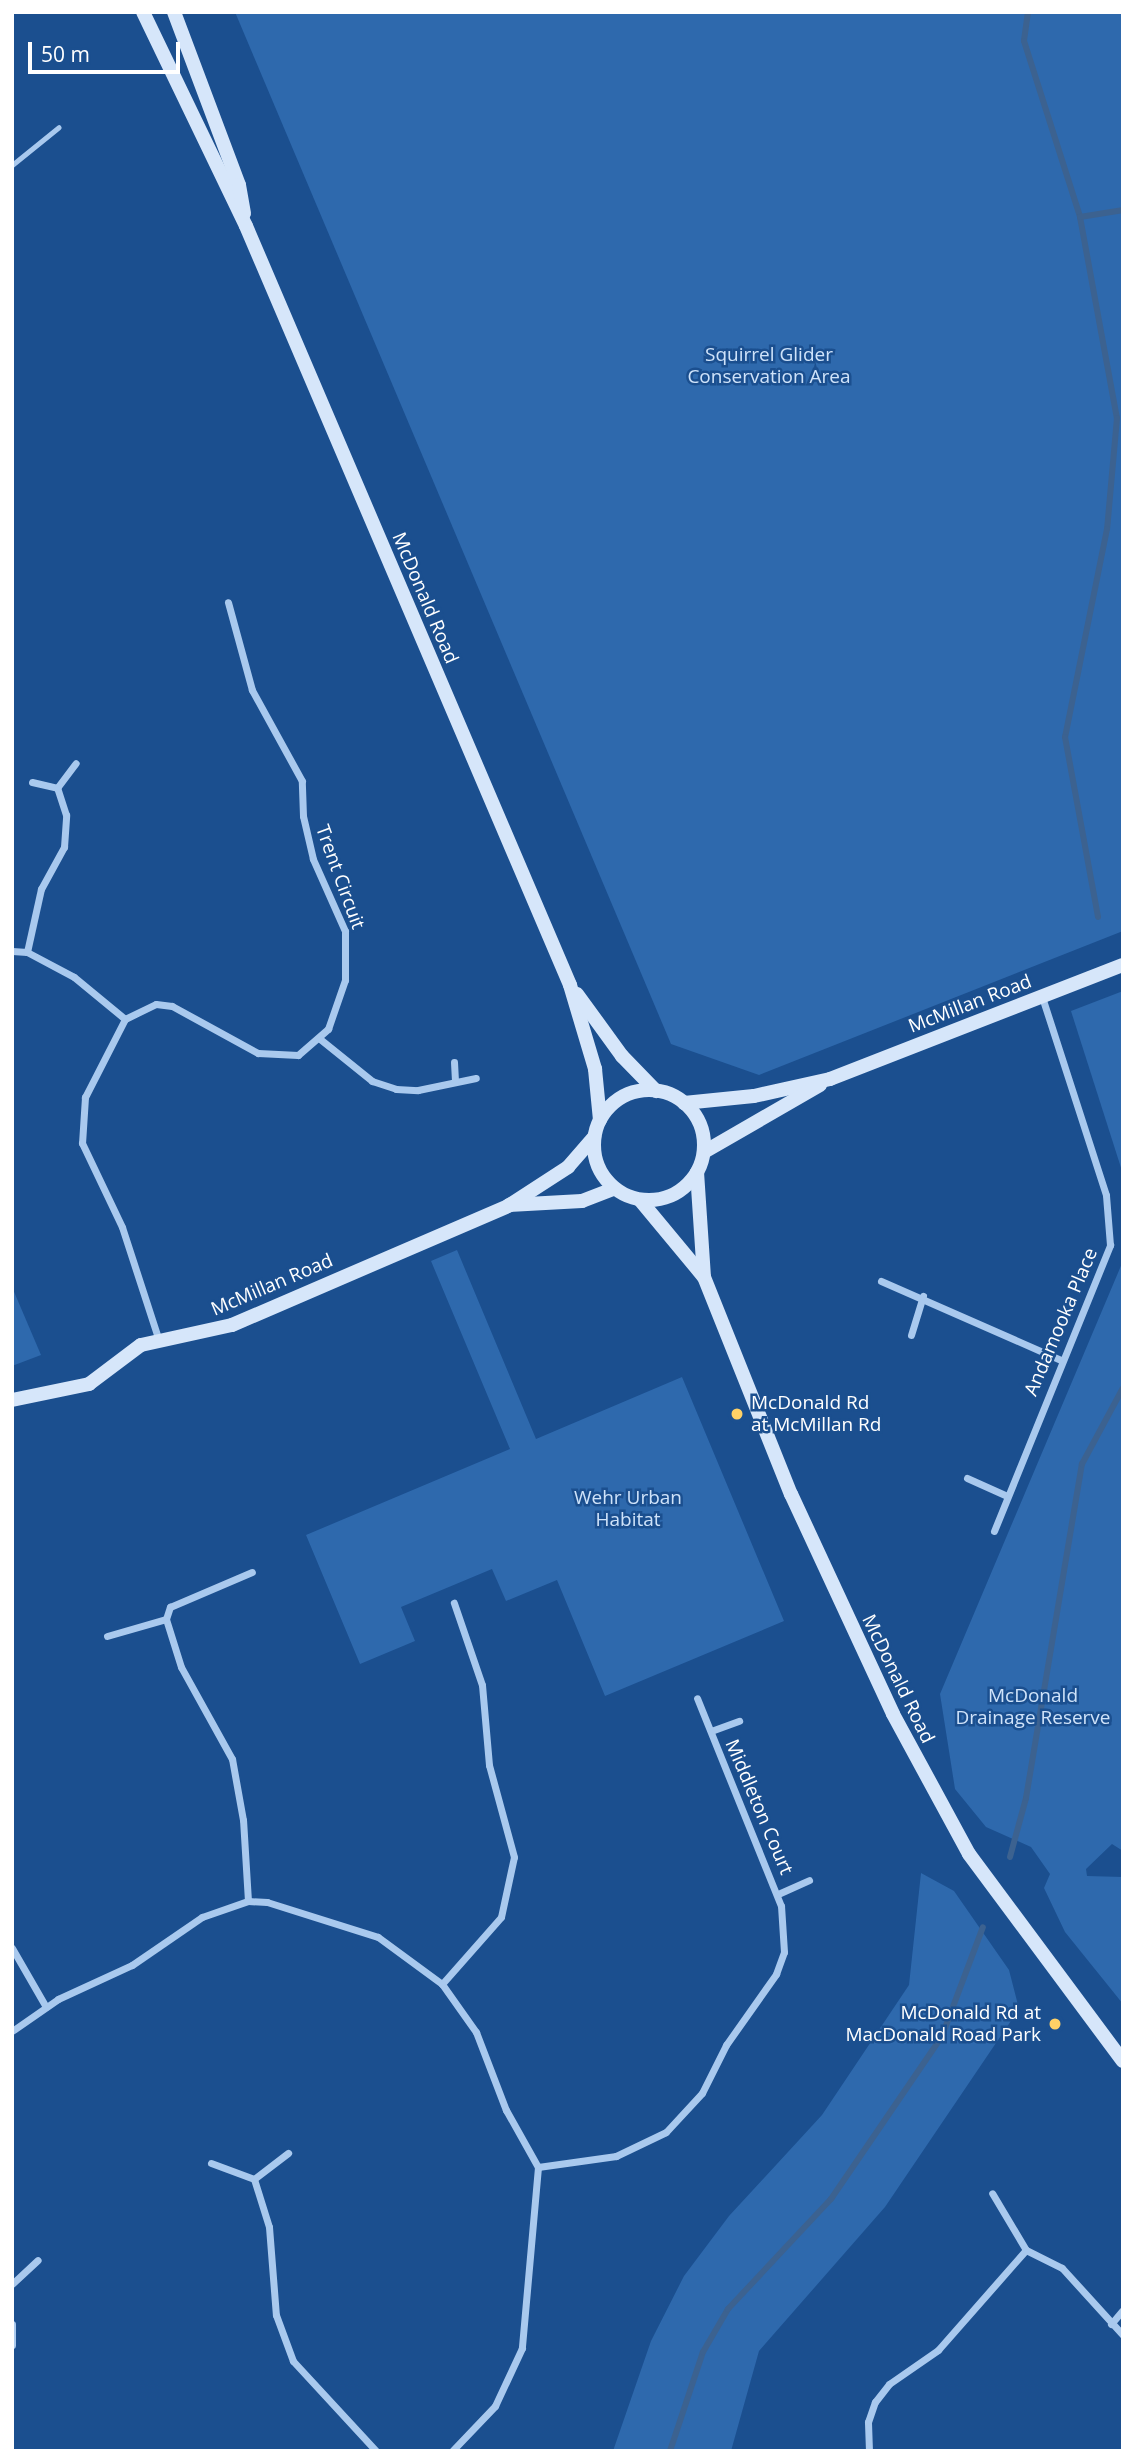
<!DOCTYPE html>
<html>
<head>
<meta charset="utf-8">
<style>
	body { margin:0 }
	#map { position:relative; width:1135px; height:2463px; overflow:hidden; background:#1b4f8f; font-family:"Open Sans",sans-serif }
	div>[style] { position:absolute }
	[style*='--x'] { left:calc(var(--x)*1px); top:calc(var(--y)*1px); width:calc(var(--w)*1px); rotate:calc(var(--a)*1deg) }
	.green>* { inset:0; background:#2e69ad }
	.stream>* { height:6px; margin:-3px; padding:0 3px; transform-origin:3px; border-radius:3px; background:#3c6290 }
	.lane>* { height:5px; margin:-2.5px; padding:0 2.5px; transform-origin:2.5px; border-radius:2.5px; background:#a9c9ee }
	.street>* { height:7px; margin:-3.5px; padding:0 3.5px; transform-origin:3.5px; border-radius:3.5px; background:#a9c9ee }
	.secondary>* { height:14px; margin:-7px; padding:0 7px; transform-origin:7px; border-radius:7px; background:#d6e6fa }
	.secondary>.ring { margin:-7px; padding:0; box-sizing:content-box; background:none; border:14px solid #d6e6fa; border-radius:50% }
	.dots>* { width:19px; height:19px; translate:-50% -50%; box-sizing:border-box; border:4px solid #1b4f8f; border-radius:50% }
	span { translate:-50% -50%; white-space:nowrap; text-align:center; line-height:1.15; -webkit-text-stroke:5px #1b4f8f; paint-order:stroke }
	.park-label { font-size:19px; color:#cfe3fa }
	.street-label { font-size:19px; color:#fff }
	.poi-label { font-size:19px; color:#fff }
	.left { translate:0 -50%; text-align:left }
	.right { translate:-100% -50%; text-align:right }
	.frame { position:absolute; inset:0; border:14px solid #fff; pointer-events:none }
	.scale { position:absolute; left:28px; top:42px; width:152px; height:32px; box-sizing:border-box; border:4px solid #fff; border-top:0; padding-left:9px; font-size:21px; line-height:24px; white-space:nowrap; color:#fff; -webkit-text-stroke:5px #1b4f8f; paint-order:stroke }
</style>
</head>
<body>
<div id="map">
	<div class="green">
		<div style="clip-path:polygon(235px 12px,1123px 12px,1123px 931px,759px 1075px,671px 1044px)"></div>
		<div style="clip-path:polygon(1123px 991px,1123px 1174px,1071px 1011px)"></div>
		<div style="clip-path:polygon(457px 1250px,536px 1439px,682px 1377px,784px 1621px,605px 1696px,557px 1580px,506px 1601px,492px 1569px,401px 1607px,415px 1641px,360px 1664px,306px 1535px,510px 1449px,431px 1261px)"></div>
		<div style="clip-path:polygon(1123px 1261px,1123px 1851px,1112px 1844px,1086px 1869px,1087px 1876px,1123px 1877px,1123px 2004px,1065px 1932px,1044px 1888px,1050px 1874px,1031px 1847px,986px 1827px,955px 1789px,940px 1694px)"></div>
		<div style="clip-path:polygon(12px 1287px,41px 1355px,12px 1366px)"></div>
		<div style="clip-path:polygon(921px 1873px,954px 1891px,1009px 1970px,1019px 2009px,885px 2207px,759px 2351px,731px 2451px,613px 2451px,651px 2341px,684px 2276px,729px 2216px,822px 2115px,909px 1985px)"></div>
	</div>
	<div class="stream">
		<div style="--x:1028;--y:12;--w:29;--a:98"></div>
		<div style="--x:1024;--y:41;--w:185;--a:72.3"></div>
		<div style="--x:1080;--y:217;--w:204;--a:79.6"></div>
		<div style="--x:1117;--y:418;--w:111;--a:95.1"></div>
		<div style="--x:1107;--y:529;--w:212;--a:101.4"></div>
		<div style="--x:1065;--y:737;--w:183;--a:79.6"></div>
		<div style="--x:1080;--y:217;--w:44;--a:-9.2"></div>
		<div style="--x:1010;--y:1857;--w:61;--a:-74.8"></div>
		<div style="--x:1026;--y:1798;--w:339;--a:-80.5"></div>
		<div style="--x:1082;--y:1464;--w:86;--a:-61.7"></div>
		<div style="--x:670;--y:2451;--w:104;--a:-71.6"></div>
		<div style="--x:703;--y:2352;--w:50;--a:-59.8"></div>
		<div style="--x:728;--y:2309;--w:151;--a:-46.9"></div>
		<div style="--x:831;--y:2199;--w:197;--a:-55.7"></div>
		<div style="--x:942;--y:2036;--w:116;--a:-69.4"></div>
	</div>
	<div class="lane">
		<div style="--x:12;--y:165;--w:60;--a:-39"></div>
	</div>
	<div class="street">
		<div style="--x:32;--y:782;--w:26;--a:13"></div>
		<div style="--x:12;--y:951;--w:15;--a:4"></div>
		<div style="--x:27;--y:952;--w:53;--a:28"></div>
		<div style="--x:74;--y:977;--w:66;--a:39.5"></div>
		<div style="--x:27;--y:952;--w:65;--a:-77.5"></div>
		<div style="--x:41;--y:889;--w:48;--a:-61.3"></div>
		<div style="--x:64;--y:847;--w:32;--a:-86"></div>
		<div style="--x:66;--y:815;--w:28;--a:-108"></div>
		<div style="--x:57;--y:788;--w:31;--a:-53"></div>
		<div style="--x:125;--y:1019;--w:34;--a:-26"></div>
		<div style="--x:156;--y:1004;--w:16;--a:7"></div>
		<div style="--x:172;--y:1006;--w:98;--a:28.7"></div>
		<div style="--x:258;--y:1053;--w:40;--a:2.9"></div>
		<div style="--x:298;--y:1055;--w:40;--a:-41"></div>
		<div style="--x:328;--y:1029;--w:52;--a:-70.9"></div>
		<div style="--x:345;--y:980;--w:49;--a:-90"></div>
		<div style="--x:345;--y:931;--w:79;--a:-114"></div>
		<div style="--x:313;--y:859;--w:44;--a:-103.1"></div>
		<div style="--x:303;--y:816;--w:35;--a:-92"></div>
		<div style="--x:302;--y:781;--w:104;--a:-118.8"></div>
		<div style="--x:252;--y:690;--w:91;--a:-105.3"></div>
		<div style="--x:125;--y:1019;--w:88;--a:117.1"></div>
		<div style="--x:85;--y:1097;--w:46;--a:93.7"></div>
		<div style="--x:82;--y:1143;--w:93;--a:64.5"></div>
		<div style="--x:122;--y:1227;--w:117;--a:72"></div>
		<div style="--x:320;--y:1039;--w:67;--a:38.9"></div>
		<div style="--x:372;--y:1081;--w:25;--a:18"></div>
		<div style="--x:396;--y:1089;--w:22;--a:3"></div>
		<div style="--x:418;--y:1090;--w:59;--a:-11.7"></div>
		<div style="--x:454;--y:1062;--w:20;--a:87"></div>
		<div style="--x:881;--y:1281;--w:197;--a:23.7"></div>
		<div style="--x:911;--y:1335;--w:41;--a:-72.9"></div>
		<div style="--x:967;--y:1478;--w:44;--a:24.2"></div>
		<div style="--x:994;--y:1531;--w:309;--a:-67.9"></div>
		<div style="--x:1110;--y:1245;--w:50;--a:-94.6"></div>
		<div style="--x:1106;--y:1195;--w:208;--a:-107.9"></div>
		<div style="--x:107;--y:1636;--w:61;--a:-16.1"></div>
		<div style="--x:711;--y:1731;--w:30;--a:-20"></div>
		<div style="--x:778;--y:1894;--w:34;--a:-24"></div>
		<div style="--x:248;--y:1901;--w:81;--a:-93.5"></div>
		<div style="--x:243;--y:1820;--w:62;--a:-100.2"></div>
		<div style="--x:232;--y:1759;--w:105;--a:-119"></div>
		<div style="--x:181;--y:1667;--w:50;--a:-107.4"></div>
		<div style="--x:166;--y:1619;--w:13;--a:-72"></div>
		<div style="--x:170;--y:1607;--w:89;--a:-23.1"></div>
		<div style="--x:12;--y:1948;--w:68;--a:60"></div>
		<div style="--x:442;--y:1984;--w:89;--a:-48.6"></div>
		<div style="--x:501;--y:1917;--w:61;--a:-77.8"></div>
		<div style="--x:514;--y:1857;--w:95;--a:-105.2"></div>
		<div style="--x:489;--y:1765;--w:80;--a:-95"></div>
		<div style="--x:482;--y:1685;--w:87;--a:-108.9"></div>
		<div style="--x:12;--y:2031;--w:56;--a:-34.8"></div>
		<div style="--x:58;--y:1999;--w:81;--a:-24.7"></div>
		<div style="--x:132;--y:1965;--w:85;--a:-34.4"></div>
		<div style="--x:202;--y:1917;--w:49;--a:-19.2"></div>
		<div style="--x:248;--y:1901;--w:19;--a:3"></div>
		<div style="--x:267;--y:1902;--w:116;--a:17.5"></div>
		<div style="--x:378;--y:1937;--w:79;--a:36.3"></div>
		<div style="--x:442;--y:1984;--w:59;--a:54.7"></div>
		<div style="--x:476;--y:2032;--w:84;--a:69"></div>
		<div style="--x:506;--y:2110;--w:65;--a:60.7"></div>
		<div style="--x:538;--y:2167;--w:182;--a:95.1"></div>
		<div style="--x:522;--y:2348;--w:64;--a:115"></div>
		<div style="--x:495;--y:2406;--w:62;--a:133.7"></div>
		<div style="--x:211;--y:2163;--w:46;--a:20.4"></div>
		<div style="--x:254;--y:2179;--w:50;--a:72.6"></div>
		<div style="--x:269;--y:2227;--w:88;--a:85.5"></div>
		<div style="--x:276;--y:2315;--w:49;--a:69.7"></div>
		<div style="--x:293;--y:2361;--w:122;--a:47.3"></div>
		<div style="--x:538;--y:2167;--w:79;--a:-8"></div>
		<div style="--x:616;--y:2156;--w:55;--a:-25.6"></div>
		<div style="--x:666;--y:2132;--w:53;--a:-47.3"></div>
		<div style="--x:702;--y:2093;--w:54;--a:-63.4"></div>
		<div style="--x:726;--y:2045;--w:87;--a:-54.8"></div>
		<div style="--x:776;--y:1974;--w:23;--a:-70"></div>
		<div style="--x:784;--y:1952;--w:46;--a:-93.7"></div>
		<div style="--x:781;--y:1906;--w:224;--a:-112"></div>
		<div style="--x:254;--y:2179;--w:43;--a:-37.4"></div>
		<div style="--x:1026;--y:2250;--w:40;--a:26.6"></div>
		<div style="--x:1062;--y:2268;--w:91;--a:47.7"></div>
		<div style="--x:12;--y:2284;--w:35;--a:-43"></div>
		<div style="--x:12;--y:2324;--w:21;--a:90"></div>
		<div style="--x:1111;--y:2324;--w:17;--a:-50"></div>
		<div style="--x:869;--y:2451;--w:29;--a:-92"></div>
		<div style="--x:868;--y:2422;--w:21;--a:-71"></div>
		<div style="--x:875;--y:2402;--w:23;--a:-52"></div>
		<div style="--x:889;--y:2384;--w:60;--a:-34.8"></div>
		<div style="--x:938;--y:2350;--w:133;--a:-48.7"></div>
		<div style="--x:1026;--y:2250;--w:66;--a:-120.8"></div>
	</div>
	<div class="secondary">
		<div style="--x:143;--y:12;--w:237;--a:64.3"></div>
		<div style="--x:246;--y:226;--w:825;--a:66.88"></div>
		<div style="--x:570;--y:985;--w:88;--a:73.4"></div>
		<div style="--x:595;--y:1069;--w:51;--a:84.4"></div>
		<div style="--x:174;--y:12;--w:185;--a:69.4"></div>
		<div style="--x:239;--y:185;--w:29;--a:80"></div>
		<div style="--x:577;--y:994;--w:77;--a:54"></div>
		<div style="--x:622;--y:1056;--w:49;--a:45.8"></div>
		<div class="ring" style="left:594px;top:1090px;width:96px;height:96px"></div>
		<div style="--x:684;--y:1103;--w:70;--a:-5.7"></div>
		<div style="--x:754;--y:1096;--w:78;--a:-12.6"></div>
		<div style="--x:830;--y:1079;--w:314;--a:-21.3"></div>
		<div style="--x:704;--y:1152;--w:134;--a:-30"></div>
		<div style="--x:697;--y:1172;--w:105;--a:86.2"></div>
		<div style="--x:704;--y:1277;--w:234;--a:68.2"></div>
		<div style="--x:791;--y:1494;--w:242;--a:65.1"></div>
		<div style="--x:893;--y:1714;--w:159;--a:61.5"></div>
		<div style="--x:969;--y:1854;--w:258;--a:53.4"></div>
		<div style="--x:640;--y:1200;--w:99;--a:50.3"></div>
		<div style="--x:509;--y:1205;--w:73;--a:-3.1"></div>
		<div style="--x:582;--y:1201;--w:34;--a:-21"></div>
		<div style="--x:12;--y:1400;--w:79;--a:-11.7"></div>
		<div style="--x:89;--y:1384;--w:65;--a:-36.9"></div>
		<div style="--x:141;--y:1345;--w:93;--a:-12.4"></div>
		<div style="--x:232;--y:1325;--w:301;--a:-23.3"></div>
		<div style="--x:508;--y:1206;--w:72;--a:-33"></div>
		<div style="--x:568;--y:1167;--w:40;--a:-49"></div>
	</div>
	<div class="dots">
		<div style="left:737px;top:1414px;background:#ffd166"></div>
		<div style="left:1055px;top:2024px;background:#ffd166"></div>
	</div>
	<div class="park-label">
		<span style="left:769px;top:366px">Squirrel Glider<br>Conservation Area</span>
		<span style="left:628px;top:1509px">Wehr Urban<br>Habitat</span>
		<span style="left:1033px;top:1707px">McDonald<br>Drainage Reserve</span>
	</div>
	<div class="street-label">
		<span style="left:425px;top:598px;rotate:67deg">McDonald Road</span>
		<span style="left:340px;top:877px;rotate:70deg">Trent Circuit</span>
		<span style="left:970px;top:1004px;rotate:-21deg">McMillan Road</span>
		<span style="left:272px;top:1285px;rotate:-23deg">McMillan Road</span>
		<span style="left:1061px;top:1322px;rotate:-67deg">Andamooka Place</span>
		<span style="left:898px;top:1679px;rotate:64deg">McDonald Road</span>
		<span style="left:759px;top:1807px;rotate:67deg">Middleton Court</span>
	</div>
	<div class="poi-label">
		<span class="left" style="left:751px;top:1414px">McDonald Rd<br>at McMillan Rd</span>
		<span class="right" style="left:1041px;top:2024px">McDonald Rd at<br>MacDonald Road Park</span>
	</div>
	<div class="frame"></div>
	<div class="scale">50 m</div>
</div>
</body>
</html>
